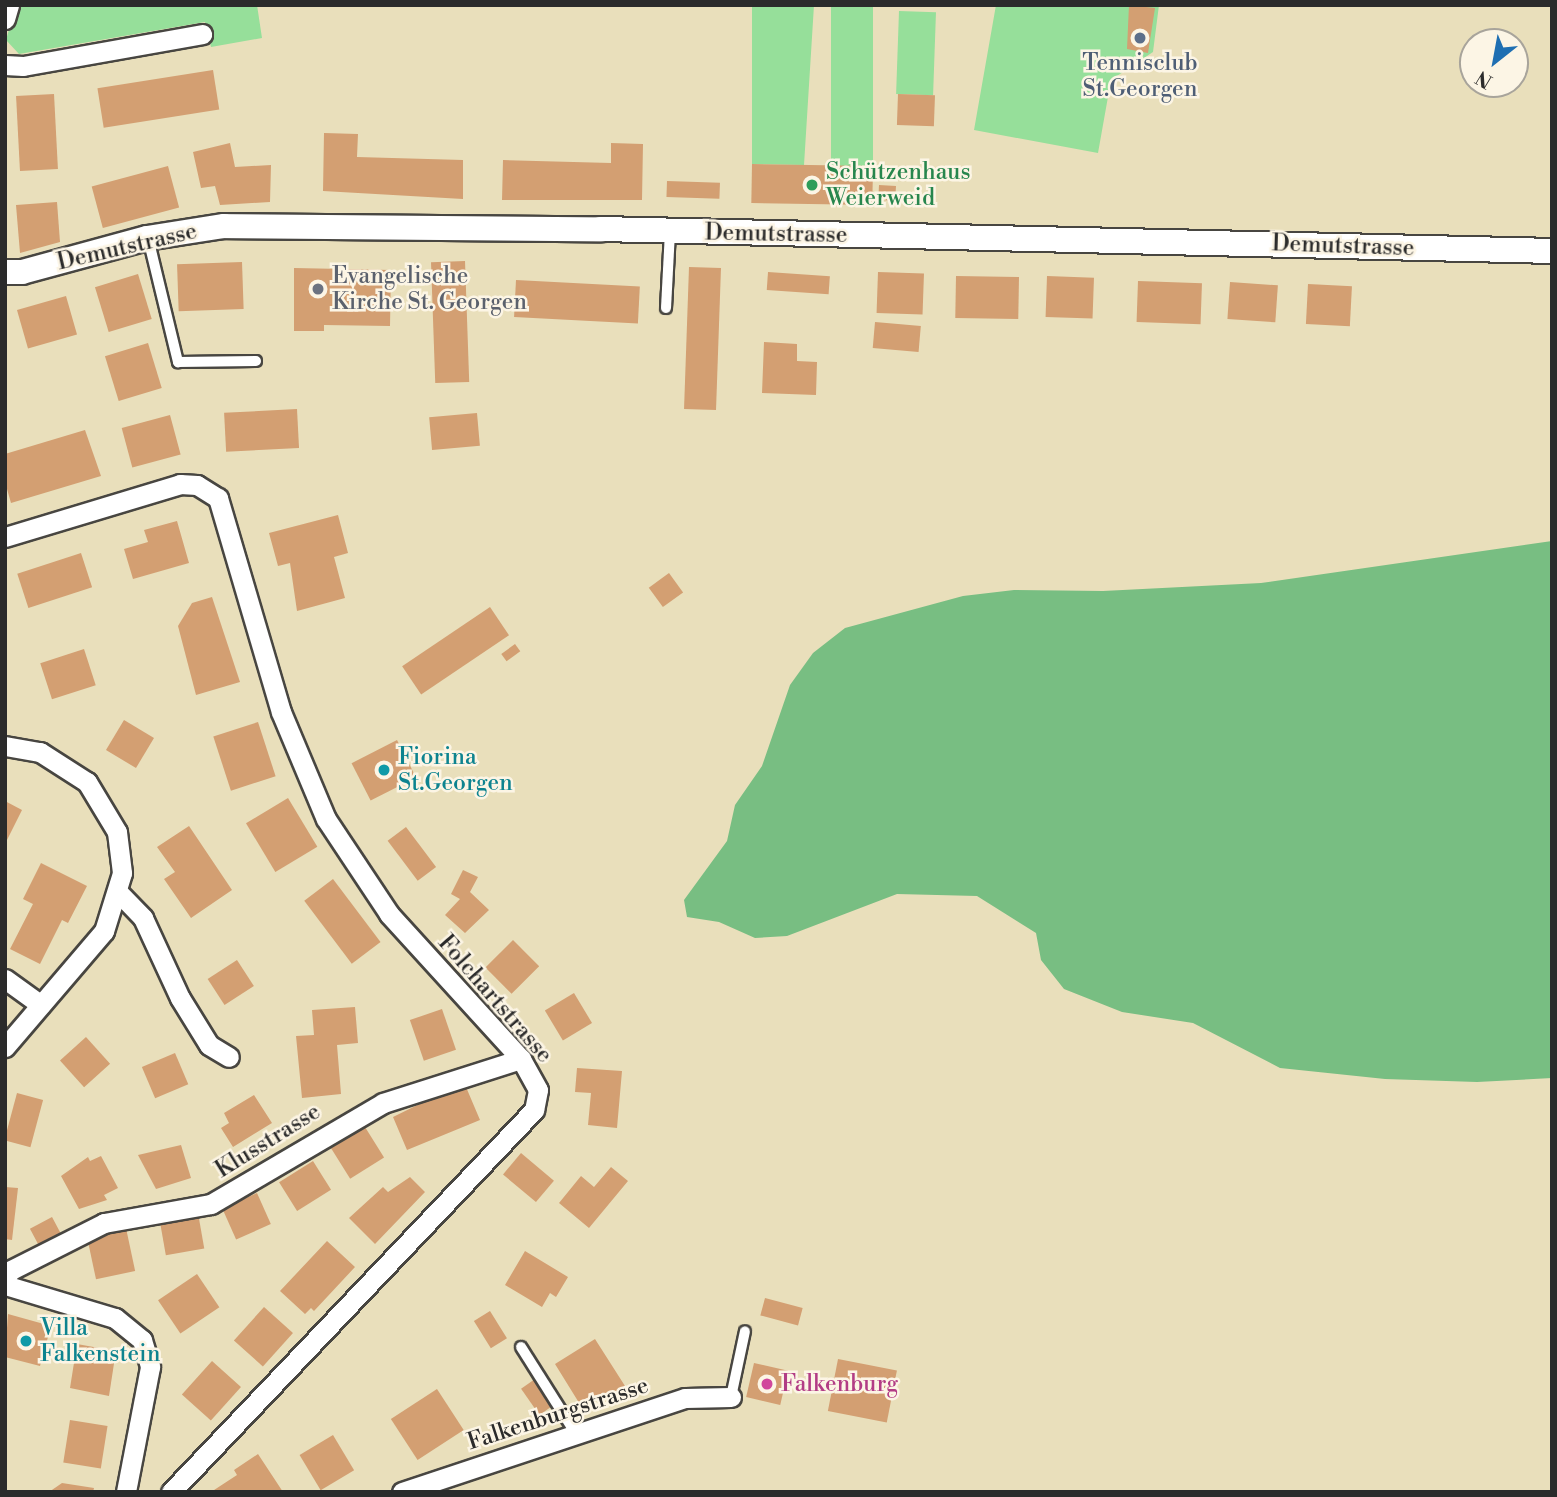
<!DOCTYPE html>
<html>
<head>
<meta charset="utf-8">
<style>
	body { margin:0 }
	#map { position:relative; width:1557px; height:1497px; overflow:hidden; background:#e9dfbb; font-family:"Libre Bodoni",serif }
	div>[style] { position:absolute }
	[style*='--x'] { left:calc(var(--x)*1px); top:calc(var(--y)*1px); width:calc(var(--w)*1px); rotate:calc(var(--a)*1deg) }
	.green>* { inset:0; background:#96df9a; transform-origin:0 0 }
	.forest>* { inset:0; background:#78be82 }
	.building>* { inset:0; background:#d39f72; transform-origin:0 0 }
	.roads { filter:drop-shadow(2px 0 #484641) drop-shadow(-2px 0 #484641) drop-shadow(0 2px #484641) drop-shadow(0 -2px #484641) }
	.service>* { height:10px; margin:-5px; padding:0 5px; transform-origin:5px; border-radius:5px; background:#fff }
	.minor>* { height:19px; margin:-9.5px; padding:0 9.5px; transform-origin:9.5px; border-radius:9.5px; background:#fff }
	.tertiary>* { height:24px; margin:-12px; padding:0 12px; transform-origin:12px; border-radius:12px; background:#fff }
	.dots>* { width:19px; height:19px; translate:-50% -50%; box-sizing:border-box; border:4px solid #fcf5e5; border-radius:50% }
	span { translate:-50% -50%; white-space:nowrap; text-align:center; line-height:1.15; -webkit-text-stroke:5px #fcf5e5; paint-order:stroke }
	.service-label { font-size:23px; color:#4e5e75 }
	.leisure-label { font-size:23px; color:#27864d }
	.left { translate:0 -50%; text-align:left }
	.street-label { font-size:23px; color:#2b2b2b }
	.worship-label { font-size:23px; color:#5b616d }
	.culture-label { font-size:23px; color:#0d838f }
	.hotel-label { font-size:23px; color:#b23c85 }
	.frame { position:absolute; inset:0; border:7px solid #2b2b2b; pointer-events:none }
	.north { position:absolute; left:1459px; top:28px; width:70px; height:70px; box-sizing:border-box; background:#fcf5e5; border:2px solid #a8a49b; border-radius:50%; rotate:211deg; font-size:19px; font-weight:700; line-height:28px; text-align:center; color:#2b2b2b }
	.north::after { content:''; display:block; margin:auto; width:24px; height:32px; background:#1f6fb2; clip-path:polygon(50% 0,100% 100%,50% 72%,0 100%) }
</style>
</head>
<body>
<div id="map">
	<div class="green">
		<div style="clip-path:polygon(16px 5px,257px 5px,262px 38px,211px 47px,205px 22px,19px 54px,6px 40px)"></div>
		<div style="clip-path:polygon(752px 5px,814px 5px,804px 165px,752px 164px)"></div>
		<div style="left:831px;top:5px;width:42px;height:161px"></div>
		<div style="clip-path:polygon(996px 5px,1159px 5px,1153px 52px,1111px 80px,1098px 153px,974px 130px)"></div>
		<div style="left:899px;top:11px;width:37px;height:83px;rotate:2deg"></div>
	</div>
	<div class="forest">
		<div style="clip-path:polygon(1552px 541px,1552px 1078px,1477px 1082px,1385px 1079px,1280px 1068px,1193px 1023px,1122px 1012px,1064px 989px,1041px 960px,1036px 933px,977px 896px,897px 894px,787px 936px,755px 938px,719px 922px,687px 917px,684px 900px,727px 841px,735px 805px,762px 766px,790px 685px,813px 653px,845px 628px,963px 596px,1014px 590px,1103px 591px,1261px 583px)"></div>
	</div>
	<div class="building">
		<div style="clip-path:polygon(1129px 5px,1155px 8px,1148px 53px,1127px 49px)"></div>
		<div style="left:213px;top:70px;width:40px;height:117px;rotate:81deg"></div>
		<div style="left:54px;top:94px;width:75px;height:38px;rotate:87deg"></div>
		<div style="left:898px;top:94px;width:37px;height:31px;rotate:2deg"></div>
		<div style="clip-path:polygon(324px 133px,358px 134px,357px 157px,463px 160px,463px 199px,323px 191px)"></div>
		<div style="clip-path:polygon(230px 143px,235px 167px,271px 165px,270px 202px,220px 205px,215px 186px,201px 188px,193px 152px)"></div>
		<div style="clip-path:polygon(611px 143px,643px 144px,642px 200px,502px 200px,503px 160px,611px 163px)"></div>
		<div style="left:752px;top:164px;width:121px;height:39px;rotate:1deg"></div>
		<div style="left:168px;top:166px;width:43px;height:79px;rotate:75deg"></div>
		<div style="left:667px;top:181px;width:53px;height:16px;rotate:2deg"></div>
		<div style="left:879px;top:185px;width:17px;height:15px;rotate:3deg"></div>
		<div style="clip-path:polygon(57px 202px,60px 242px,20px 253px,16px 205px)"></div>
		<div style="left:465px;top:261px;width:121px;height:34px;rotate:88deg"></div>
		<div style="left:242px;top:262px;width:47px;height:65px;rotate:88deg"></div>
		<div style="left:689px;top:267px;width:32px;height:142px;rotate:2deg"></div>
		<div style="clip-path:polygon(294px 268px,391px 270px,390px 326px,324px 325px,324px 331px,294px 331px)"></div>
		<div style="left:768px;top:272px;width:62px;height:18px;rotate:4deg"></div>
		<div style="left:878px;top:272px;width:46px;height:41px;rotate:2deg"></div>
		<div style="left:138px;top:274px;width:47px;height:45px;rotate:73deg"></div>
		<div style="left:956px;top:276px;width:63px;height:42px;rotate:1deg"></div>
		<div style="left:1047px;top:276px;width:47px;height:41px;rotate:2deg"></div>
		<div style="left:516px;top:280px;width:124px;height:37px;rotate:3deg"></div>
		<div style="left:1138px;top:281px;width:64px;height:41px;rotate:2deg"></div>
		<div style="left:1230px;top:282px;width:48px;height:37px;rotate:4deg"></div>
		<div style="left:1308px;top:284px;width:44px;height:40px;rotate:3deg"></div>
		<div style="left:66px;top:296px;width:40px;height:51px;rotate:74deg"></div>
		<div style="left:875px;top:322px;width:46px;height:26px;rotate:5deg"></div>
		<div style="clip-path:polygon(764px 342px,797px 344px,797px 361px,817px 362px,816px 395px,762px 393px)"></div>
		<div style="left:148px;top:343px;width:47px;height:45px;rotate:73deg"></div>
		<div style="left:297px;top:409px;width:39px;height:73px;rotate:87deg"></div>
		<div style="left:477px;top:413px;width:33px;height:48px;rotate:85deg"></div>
		<div style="left:170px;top:415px;width:41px;height:50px;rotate:75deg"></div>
		<div style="clip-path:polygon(85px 430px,101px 476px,11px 503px,5px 482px,5px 454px)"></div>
		<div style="clip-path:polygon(338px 515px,348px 553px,334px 557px,345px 598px,297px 611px,290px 563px,278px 566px,269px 533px)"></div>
		<div style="clip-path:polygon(177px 521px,189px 563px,133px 579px,124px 549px,148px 542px,144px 530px)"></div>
		<div style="left:81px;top:553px;width:36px;height:67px;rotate:72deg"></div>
		<div style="left:669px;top:573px;width:24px;height:25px;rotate:54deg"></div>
		<div style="clip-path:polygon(212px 597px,240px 682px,196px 695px,178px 626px,192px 603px)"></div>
		<div style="left:490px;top:607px;width:34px;height:106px;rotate:56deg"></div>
		<div style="left:515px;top:644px;width:9px;height:17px;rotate:54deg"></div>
		<div style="left:84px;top:649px;width:38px;height:46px;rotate:72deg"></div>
		<div style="left:124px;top:720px;width:35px;height:35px;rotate:31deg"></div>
		<div style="left:258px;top:722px;width:57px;height:47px;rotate:72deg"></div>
		<div style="left:397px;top:740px;width:42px;height:51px;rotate:63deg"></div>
		<div style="left:288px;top:798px;width:57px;height:49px;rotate:59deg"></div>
		<div style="clip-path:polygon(5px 801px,22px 810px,5px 844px)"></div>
		<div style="clip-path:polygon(189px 826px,232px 890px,191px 918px,164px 879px,175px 872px,157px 847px)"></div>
		<div style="left:406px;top:827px;width:50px;height:23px;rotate:53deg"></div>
		<div style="clip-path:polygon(41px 863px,87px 886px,68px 923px,62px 920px,40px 964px,10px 949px,33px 904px,23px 899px)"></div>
		<div style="clip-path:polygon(463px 870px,478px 877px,470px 892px,489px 910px,465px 933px,445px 915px,460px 899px,451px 894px)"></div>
		<div style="left:333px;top:879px;width:79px;height:36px;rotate:53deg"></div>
		<div style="left:513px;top:940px;width:37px;height:39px;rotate:45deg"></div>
		<div style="left:237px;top:960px;width:31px;height:35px;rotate:57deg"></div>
		<div style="left:574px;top:993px;width:35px;height:34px;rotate:59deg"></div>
		<div style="clip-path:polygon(355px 1007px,358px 1043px,337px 1045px,341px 1094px,302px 1098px,296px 1036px,314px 1035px,312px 1010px)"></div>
		<div style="left:442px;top:1009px;width:43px;height:34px;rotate:71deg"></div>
		<div style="left:86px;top:1037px;width:36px;height:35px;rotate:48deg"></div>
		<div style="left:175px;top:1053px;width:34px;height:36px;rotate:67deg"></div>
		<div style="clip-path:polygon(577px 1068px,622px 1071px,617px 1128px,588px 1125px,591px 1093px,575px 1092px)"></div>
		<div style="clip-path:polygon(466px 1087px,480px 1120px,407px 1150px,393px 1117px,450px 1089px,452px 1093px)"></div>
		<div style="left:17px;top:1093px;width:27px;height:49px;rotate:15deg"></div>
		<div style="clip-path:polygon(254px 1095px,272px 1123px,233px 1147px,221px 1128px,229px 1123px,224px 1113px)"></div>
		<div style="left:365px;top:1127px;width:36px;height:40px;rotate:58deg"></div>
		<div style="clip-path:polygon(181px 1145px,191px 1178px,156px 1189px,138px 1155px)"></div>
		<div style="left:521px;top:1153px;width:43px;height:28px;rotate:40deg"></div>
		<div style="clip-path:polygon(101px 1156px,118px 1188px,104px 1195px,107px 1200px,79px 1209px,61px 1176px,88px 1157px,90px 1161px)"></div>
		<div style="left:313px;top:1161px;width:34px;height:40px;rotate:58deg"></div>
		<div style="clip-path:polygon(611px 1167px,628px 1181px,589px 1228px,559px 1203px,581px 1176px,594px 1187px)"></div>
		<div style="clip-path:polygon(410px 1177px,425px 1192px,375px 1244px,349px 1218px,383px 1187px,388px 1192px)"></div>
		<div style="clip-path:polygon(5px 1187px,18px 1188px,12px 1240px,5px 1239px)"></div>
		<div style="left:257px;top:1193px;width:34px;height:38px;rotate:66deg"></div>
		<div style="left:198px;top:1213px;width:36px;height:39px;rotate:80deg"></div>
		<div style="left:52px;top:1217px;width:21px;height:25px;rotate:62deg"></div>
		<div style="left:126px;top:1228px;width:44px;height:40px;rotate:78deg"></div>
		<div style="clip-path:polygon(327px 1241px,355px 1267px,314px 1311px,311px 1308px,305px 1314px,280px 1291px)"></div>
		<div style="clip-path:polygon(525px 1251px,568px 1277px,556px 1297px,550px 1293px,542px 1307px,505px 1285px)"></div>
		<div style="left:197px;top:1274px;width:40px;height:47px;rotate:56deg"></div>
		<div style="left:765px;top:1298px;width:39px;height:18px;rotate:15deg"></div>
		<div style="left:264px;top:1307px;width:39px;height:45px;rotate:42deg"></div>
		<div style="left:490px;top:1311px;width:32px;height:19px;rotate:58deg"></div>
		<div style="clip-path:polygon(8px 1314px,51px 1326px,40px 1366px,5px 1357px)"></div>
		<div style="clip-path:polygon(595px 1339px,625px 1386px,602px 1401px,598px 1395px,581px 1406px,555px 1364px)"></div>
		<div style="clip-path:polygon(77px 1344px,110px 1350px,115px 1357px,109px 1396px,70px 1388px)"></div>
		<div style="left:838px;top:1359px;width:60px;height:53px;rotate:11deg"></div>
		<div style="left:212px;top:1361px;width:39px;height:45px;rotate:42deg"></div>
		<div style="left:754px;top:1363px;width:35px;height:35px;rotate:13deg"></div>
		<div style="left:535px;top:1379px;width:32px;height:17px;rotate:55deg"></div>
		<div style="left:437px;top:1389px;width:49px;height:55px;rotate:57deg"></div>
		<div style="left:70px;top:1420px;width:38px;height:43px;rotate:9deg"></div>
		<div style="left:333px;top:1435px;width:41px;height:39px;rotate:59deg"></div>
		<div style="clip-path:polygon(258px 1454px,283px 1492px,211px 1492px,237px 1475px,234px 1470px)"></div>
		<div style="clip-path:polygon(62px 1483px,94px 1488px,93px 1492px,49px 1492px)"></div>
	</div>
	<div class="roads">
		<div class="service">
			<div style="--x:148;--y:238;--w:128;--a:76.4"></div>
			<div style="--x:178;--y:362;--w:78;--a:-0.7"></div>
			<div style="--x:666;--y:308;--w:76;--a:-87"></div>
			<div style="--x:521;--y:1347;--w:103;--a:57.7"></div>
			<div style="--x:731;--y:1397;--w:67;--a:-78"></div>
		</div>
		<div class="minor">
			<div style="--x:5;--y:19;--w:15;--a:-74"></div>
			<div style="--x:5;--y:65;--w:18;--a:3"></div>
			<div style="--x:23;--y:66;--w:182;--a:-10.1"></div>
			<div style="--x:5;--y:537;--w:183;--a:-16.8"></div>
			<div style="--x:180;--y:484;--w:17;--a:3"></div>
			<div style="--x:197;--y:485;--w:25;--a:32"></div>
			<div style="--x:218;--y:498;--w:223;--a:73.6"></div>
			<div style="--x:281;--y:712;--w:116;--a:67.2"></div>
			<div style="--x:326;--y:819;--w:114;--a:56.4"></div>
			<div style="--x:389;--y:914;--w:196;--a:47.7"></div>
			<div style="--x:521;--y:1059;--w:35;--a:61"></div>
			<div style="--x:538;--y:1090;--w:20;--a:101"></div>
			<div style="--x:534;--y:1110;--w:527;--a:133.54"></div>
			<div style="--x:5;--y:746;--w:36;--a:10"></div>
			<div style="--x:40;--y:752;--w:56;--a:32.6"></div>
			<div style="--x:87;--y:782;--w:58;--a:59"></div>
			<div style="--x:117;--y:832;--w:41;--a:83"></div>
			<div style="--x:122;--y:873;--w:61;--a:107.2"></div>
			<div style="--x:104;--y:931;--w:153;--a:130.5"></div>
			<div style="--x:119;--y:893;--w:35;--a:46"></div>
			<div style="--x:143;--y:918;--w:88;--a:65.2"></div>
			<div style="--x:180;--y:998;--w:55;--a:58.3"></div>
			<div style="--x:209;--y:1045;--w:23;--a:31"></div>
			<div style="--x:5;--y:979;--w:44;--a:35.8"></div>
			<div style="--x:5;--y:1277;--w:9;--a:-49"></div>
			<div style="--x:11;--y:1270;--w:104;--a:-26.8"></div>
			<div style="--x:104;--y:1223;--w:109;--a:-10.1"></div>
			<div style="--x:211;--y:1204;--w:199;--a:-30.4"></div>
			<div style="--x:383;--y:1103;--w:145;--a:-17.7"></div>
			<div style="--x:5;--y:1285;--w:115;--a:16.7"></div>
			<div style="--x:115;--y:1318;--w:35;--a:39"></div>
			<div style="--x:142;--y:1340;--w:28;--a:73"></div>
			<div style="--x:150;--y:1367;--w:127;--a:100.9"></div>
			<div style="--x:402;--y:1492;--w:298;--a:-18.4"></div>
			<div style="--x:685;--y:1398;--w:46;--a:-1.2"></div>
		</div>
		<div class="tertiary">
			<div style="--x:5;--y:272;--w:17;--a:0"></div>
			<div style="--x:22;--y:272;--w:130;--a:-15.2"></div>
			<div style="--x:147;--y:238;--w:78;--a:-8.9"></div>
			<div style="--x:224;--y:226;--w:376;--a:0.5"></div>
			<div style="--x:600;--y:229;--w:952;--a:1.32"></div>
		</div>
	</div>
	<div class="dots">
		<div style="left:1140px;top:38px;background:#5c6f8a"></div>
		<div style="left:812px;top:185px;background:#2e9e5b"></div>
		<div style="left:318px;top:289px;background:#6b7280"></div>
		<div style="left:384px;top:770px;background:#0f9aa8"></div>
		<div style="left:26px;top:1341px;background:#0f9aa8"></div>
		<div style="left:767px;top:1384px;background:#d1479c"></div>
	</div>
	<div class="service-label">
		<span style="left:1140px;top:76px">Tennisclub<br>St.Georgen</span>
	</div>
	<div class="leisure-label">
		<span class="left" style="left:826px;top:185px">Schützenhaus<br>Weierweid</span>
	</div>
	<div class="street-label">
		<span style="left:776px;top:234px;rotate:1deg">Demutstrasse</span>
		<span style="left:1343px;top:246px;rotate:2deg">Demutstrasse</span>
		<span style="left:127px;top:247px;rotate:-13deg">Demutstrasse</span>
		<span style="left:495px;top:999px;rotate:49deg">Folchartstrasse</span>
		<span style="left:268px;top:1141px;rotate:-32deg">Klusstrasse</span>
		<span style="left:558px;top:1414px;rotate:-18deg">Falkenburgstrasse</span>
	</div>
	<div class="worship-label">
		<span class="left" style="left:332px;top:289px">Evangelische<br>Kirche St. Georgen</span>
	</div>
	<div class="culture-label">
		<span class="left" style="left:398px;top:770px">Fiorina<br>St.Georgen</span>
		<span class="left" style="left:40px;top:1341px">Villa<br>Falkenstein</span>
	</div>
	<div class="hotel-label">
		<span class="left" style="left:781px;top:1384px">Falkenburg</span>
	</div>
	<div class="frame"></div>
	<div class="north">N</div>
</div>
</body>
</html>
